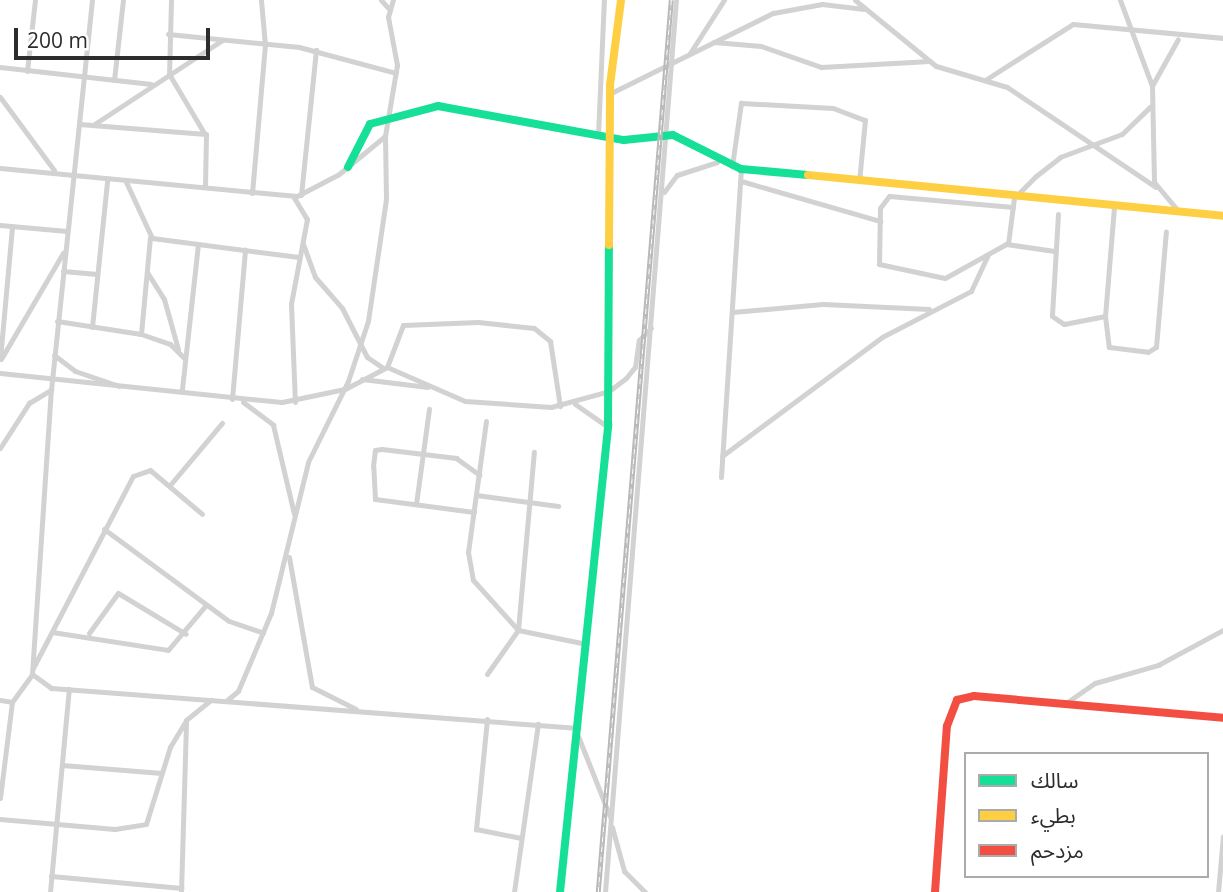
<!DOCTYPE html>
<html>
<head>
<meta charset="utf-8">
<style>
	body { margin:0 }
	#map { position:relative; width:1223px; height:892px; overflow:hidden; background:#fff; font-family:"Open Sans","Noto Sans Arabic",sans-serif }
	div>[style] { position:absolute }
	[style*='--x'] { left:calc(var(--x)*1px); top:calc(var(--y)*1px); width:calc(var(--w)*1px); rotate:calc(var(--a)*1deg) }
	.street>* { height:5px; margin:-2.5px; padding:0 2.5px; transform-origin:2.5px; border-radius:2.5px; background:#d2d2d2 }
	.fast>* { height:8px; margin:-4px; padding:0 4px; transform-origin:4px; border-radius:4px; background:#16e098 }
	.slow>* { height:8px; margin:-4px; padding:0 4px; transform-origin:4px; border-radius:4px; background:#ffcf43 }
	.jam>* { height:8px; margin:-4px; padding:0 4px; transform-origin:4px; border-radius:4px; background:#f24e42 }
	.rail>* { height:4.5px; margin-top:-2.25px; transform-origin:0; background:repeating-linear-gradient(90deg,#fff 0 5px,#b9b9b9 0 10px); box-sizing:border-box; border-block:2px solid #b9b9b9 }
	span { translate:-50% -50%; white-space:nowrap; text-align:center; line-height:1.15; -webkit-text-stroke:7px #fff; paint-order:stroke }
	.legend { position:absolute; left:964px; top:752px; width:245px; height:126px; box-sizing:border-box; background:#fff; border:2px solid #ababab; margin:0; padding:9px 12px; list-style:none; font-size:21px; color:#2d2d2d }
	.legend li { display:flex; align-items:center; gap:14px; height:35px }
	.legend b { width:35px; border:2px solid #ababab }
	.scale { position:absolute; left:14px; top:28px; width:196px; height:32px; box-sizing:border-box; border:4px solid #2d2d2d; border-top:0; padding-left:9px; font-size:21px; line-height:24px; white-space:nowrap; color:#2d2d2d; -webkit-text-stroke:5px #fff; paint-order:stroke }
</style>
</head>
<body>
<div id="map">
	<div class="street">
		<div style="--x:171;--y:0;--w:74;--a:91.5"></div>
		<div style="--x:169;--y:74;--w:69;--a:59.3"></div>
		<div style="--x:381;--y:0;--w:12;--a:48"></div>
		<div style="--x:855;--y:0;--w:104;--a:39.2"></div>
		<div style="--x:936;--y:66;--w:74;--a:16.5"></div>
		<div style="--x:1007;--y:87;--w:179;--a:33.9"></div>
		<div style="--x:1120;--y:0;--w:92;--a:69.6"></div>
		<div style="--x:1152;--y:86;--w:96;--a:88.8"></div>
		<div style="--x:1154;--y:182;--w:39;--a:50"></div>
		<div style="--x:168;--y:34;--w:132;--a:5.7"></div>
		<div style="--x:299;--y:47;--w:100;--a:15"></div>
		<div style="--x:714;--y:42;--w:47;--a:4.9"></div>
		<div style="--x:761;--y:46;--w:64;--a:19.3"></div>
		<div style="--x:821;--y:67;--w:109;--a:-3.2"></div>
		<div style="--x:690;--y:53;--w:63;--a:-57.3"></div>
		<div style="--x:0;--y:67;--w:152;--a:6.4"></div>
		<div style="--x:27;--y:71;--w:71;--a:-83.6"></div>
		<div style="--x:114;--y:80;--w:81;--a:-83.6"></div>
		<div style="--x:985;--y:80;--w:104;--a:-32.5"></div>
		<div style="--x:1073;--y:24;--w:151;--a:5.3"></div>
		<div style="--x:1153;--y:84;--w:51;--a:-60.9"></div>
		<div style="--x:611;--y:93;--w:181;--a:-26.3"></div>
		<div style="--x:773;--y:13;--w:50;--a:-10.4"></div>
		<div style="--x:822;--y:4;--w:42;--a:6.8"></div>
		<div style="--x:0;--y:97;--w:91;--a:53.5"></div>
		<div style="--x:79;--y:124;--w:127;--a:4.5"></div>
		<div style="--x:206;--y:134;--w:53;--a:91.1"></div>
		<div style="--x:93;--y:125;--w:153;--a:-33.3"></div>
		<div style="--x:598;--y:135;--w:135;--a:-87.5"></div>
		<div style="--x:732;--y:166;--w:64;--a:-81.9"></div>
		<div style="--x:741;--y:103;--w:92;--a:3.1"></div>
		<div style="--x:833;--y:108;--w:34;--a:21"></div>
		<div style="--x:865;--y:120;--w:61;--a:95.6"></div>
		<div style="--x:0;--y:168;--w:298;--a:5.4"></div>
		<div style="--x:297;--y:196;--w:47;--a:-27.6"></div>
		<div style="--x:339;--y:174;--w:60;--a:-39.6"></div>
		<div style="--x:741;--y:181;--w:145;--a:16.1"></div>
		<div style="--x:126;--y:182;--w:62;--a:65.1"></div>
		<div style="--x:152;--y:238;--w:148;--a:7.4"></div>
		<div style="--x:664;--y:192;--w:21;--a:-53"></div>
		<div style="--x:677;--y:175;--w:42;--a:-18"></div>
		<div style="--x:252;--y:193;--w:149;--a:-85"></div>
		<div style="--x:265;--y:45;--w:45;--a:-95.1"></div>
		<div style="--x:301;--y:195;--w:146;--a:-84.1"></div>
		<div style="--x:293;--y:196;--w:27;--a:59"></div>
		<div style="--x:307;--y:219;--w:86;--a:100.7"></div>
		<div style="--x:291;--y:304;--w:98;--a:87.7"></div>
		<div style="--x:1013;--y:207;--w:124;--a:-174.9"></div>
		<div style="--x:889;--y:196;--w:15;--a:127"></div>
		<div style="--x:880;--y:208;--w:56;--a:91"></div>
		<div style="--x:879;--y:264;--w:67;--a:12"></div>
		<div style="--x:945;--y:278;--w:70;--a:-29.1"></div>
		<div style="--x:1006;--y:244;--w:49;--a:8.1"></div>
		<div style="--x:1114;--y:207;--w:109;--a:94.7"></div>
		<div style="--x:1105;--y:316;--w:31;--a:83"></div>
		<div style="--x:1109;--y:347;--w:39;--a:7"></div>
		<div style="--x:1148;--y:352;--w:9;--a:-32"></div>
		<div style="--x:1156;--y:347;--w:116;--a:-85.1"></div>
		<div style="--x:1058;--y:214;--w:102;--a:93.4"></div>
		<div style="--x:1052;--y:316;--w:14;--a:34"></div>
		<div style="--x:1064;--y:324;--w:42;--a:-11"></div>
		<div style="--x:0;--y:225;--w:67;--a:5.1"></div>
		<div style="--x:303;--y:244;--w:35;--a:70"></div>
		<div style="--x:315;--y:277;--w:41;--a:48.9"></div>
		<div style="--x:342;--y:308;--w:55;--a:63"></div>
		<div style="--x:367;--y:357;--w:18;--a:34"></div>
		<div style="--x:1008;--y:244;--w:46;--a:-82.6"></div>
		<div style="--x:1014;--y:198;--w:31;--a:-45"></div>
		<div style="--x:1036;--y:176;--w:31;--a:-38"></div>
		<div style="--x:1060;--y:157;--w:66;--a:-20.4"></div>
		<div style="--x:1122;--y:134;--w:39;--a:-44"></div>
		<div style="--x:63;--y:271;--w:34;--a:5"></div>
		<div style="--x:147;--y:272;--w:32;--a:58"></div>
		<div style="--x:164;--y:299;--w:52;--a:74.4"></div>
		<div style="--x:732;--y:312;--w:91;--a:-5"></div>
		<div style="--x:823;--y:304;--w:106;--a:2.7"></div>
		<div style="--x:57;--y:321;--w:85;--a:8.8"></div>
		<div style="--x:141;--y:334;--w:31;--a:19"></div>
		<div style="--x:170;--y:344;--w:21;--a:45"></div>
		<div style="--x:92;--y:327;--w:147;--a:-84.1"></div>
		<div style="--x:141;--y:334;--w:97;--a:-84.7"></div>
		<div style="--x:54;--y:355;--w:26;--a:37"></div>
		<div style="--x:75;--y:371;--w:46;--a:18.8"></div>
		<div style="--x:0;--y:359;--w:133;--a:-84.8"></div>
		<div style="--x:1;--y:359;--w:123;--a:-59.7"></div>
		<div style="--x:387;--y:367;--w:45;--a:-69.1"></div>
		<div style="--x:403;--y:325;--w:75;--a:-2.3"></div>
		<div style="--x:478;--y:322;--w:56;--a:6.1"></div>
		<div style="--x:534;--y:328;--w:21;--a:39"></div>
		<div style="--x:550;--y:341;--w:66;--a:81.3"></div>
		<div style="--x:0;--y:373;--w:283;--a:5.9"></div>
		<div style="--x:282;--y:402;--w:64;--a:-11.7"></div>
		<div style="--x:345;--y:389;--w:47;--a:-27.6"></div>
		<div style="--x:387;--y:367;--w:85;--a:23.6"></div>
		<div style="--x:465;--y:401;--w:86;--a:4"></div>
		<div style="--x:551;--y:407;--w:60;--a:-15.4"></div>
		<div style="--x:609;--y:391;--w:21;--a:-37"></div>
		<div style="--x:626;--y:378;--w:14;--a:-51"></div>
		<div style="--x:635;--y:367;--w:27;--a:-82"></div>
		<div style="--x:639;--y:340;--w:17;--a:-45"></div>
		<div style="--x:362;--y:379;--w:66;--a:6.9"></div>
		<div style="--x:182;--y:389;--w:145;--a:-83.7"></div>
		<div style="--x:232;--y:399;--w:150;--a:-85"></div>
		<div style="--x:243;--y:402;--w:38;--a:37"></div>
		<div style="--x:273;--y:425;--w:91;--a:76.7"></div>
		<div style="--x:575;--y:404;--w:40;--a:34.9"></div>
		<div style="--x:486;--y:421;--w:132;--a:97.8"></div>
		<div style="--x:468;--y:552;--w:28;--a:80"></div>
		<div style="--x:473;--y:580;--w:67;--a:48"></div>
		<div style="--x:518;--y:630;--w:70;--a:11.5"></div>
		<div style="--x:0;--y:448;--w:54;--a:-57.2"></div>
		<div style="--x:29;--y:403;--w:26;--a:-31"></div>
		<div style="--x:722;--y:456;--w:199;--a:-36.6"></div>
		<div style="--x:882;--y:337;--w:100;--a:-27.3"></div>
		<div style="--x:971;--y:291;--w:40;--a:-65"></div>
		<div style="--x:721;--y:477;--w:309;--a:-86.3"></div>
		<div style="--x:170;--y:485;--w:81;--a:-50"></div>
		<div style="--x:476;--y:495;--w:83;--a:7.6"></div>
		<div style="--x:416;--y:504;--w:96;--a:-82.2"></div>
		<div style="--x:474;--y:512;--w:100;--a:-172.5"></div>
		<div style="--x:375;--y:499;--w:33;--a:-93"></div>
		<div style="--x:373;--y:466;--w:16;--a:-83"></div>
		<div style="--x:375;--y:450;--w:7;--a:-8"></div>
		<div style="--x:382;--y:449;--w:75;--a:6.9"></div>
		<div style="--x:456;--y:458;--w:29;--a:36"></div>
		<div style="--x:104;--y:529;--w:155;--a:36.4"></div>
		<div style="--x:229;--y:621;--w:36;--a:19"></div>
		<div style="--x:289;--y:557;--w:132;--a:80"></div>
		<div style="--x:312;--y:687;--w:49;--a:26.6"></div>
		<div style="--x:52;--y:632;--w:117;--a:8.8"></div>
		<div style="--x:168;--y:650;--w:59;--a:-49.8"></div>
		<div style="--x:89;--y:633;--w:49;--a:-54.1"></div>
		<div style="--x:118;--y:593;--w:79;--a:31.1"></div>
		<div style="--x:33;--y:668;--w:216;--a:-62.5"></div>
		<div style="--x:133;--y:476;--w:18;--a:-19"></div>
		<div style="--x:150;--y:470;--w:68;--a:40.2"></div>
		<div style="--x:32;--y:674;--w:24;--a:36"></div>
		<div style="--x:51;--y:688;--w:529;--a:4.34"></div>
		<div style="--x:487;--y:674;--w:54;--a:-54.8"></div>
		<div style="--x:518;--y:630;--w:179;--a:-84.9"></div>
		<div style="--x:0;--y:700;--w:12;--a:9"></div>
		<div style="--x:226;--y:701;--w:16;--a:-40"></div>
		<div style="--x:238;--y:691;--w:85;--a:-67.1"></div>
		<div style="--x:271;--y:613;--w:155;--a:-76.2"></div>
		<div style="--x:308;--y:462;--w:90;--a:-63.7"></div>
		<div style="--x:348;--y:381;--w:63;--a:-71.6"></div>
		<div style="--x:368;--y:321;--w:123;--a:-81.6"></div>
		<div style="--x:386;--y:199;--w:63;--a:-90.9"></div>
		<div style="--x:385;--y:136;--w:72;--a:-80.4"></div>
		<div style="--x:397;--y:65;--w:49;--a:-100.6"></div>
		<div style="--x:388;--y:17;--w:18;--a:-74"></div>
		<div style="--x:1066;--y:703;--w:35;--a:-35"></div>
		<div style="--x:1095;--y:683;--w:66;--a:-15.9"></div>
		<div style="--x:1158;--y:665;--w:74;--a:-28.3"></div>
		<div style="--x:487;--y:719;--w:111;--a:95.7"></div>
		<div style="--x:476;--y:829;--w:46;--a:11.3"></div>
		<div style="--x:578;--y:736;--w:87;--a:68.4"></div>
		<div style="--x:62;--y:765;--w:100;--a:4.6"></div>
		<div style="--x:0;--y:798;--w:97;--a:-82.9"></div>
		<div style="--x:12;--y:702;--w:34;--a:-54"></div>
		<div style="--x:32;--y:674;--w:285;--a:-86.2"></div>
		<div style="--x:51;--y:390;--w:392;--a:-84"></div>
		<div style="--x:0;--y:819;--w:115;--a:5"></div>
		<div style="--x:115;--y:829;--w:31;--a:-9"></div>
		<div style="--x:146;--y:824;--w:81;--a:-72.7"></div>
		<div style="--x:170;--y:747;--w:31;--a:-59"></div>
		<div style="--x:186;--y:720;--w:32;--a:-39"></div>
		<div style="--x:612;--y:827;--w:46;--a:74.7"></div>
		<div style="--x:624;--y:871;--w:30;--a:45"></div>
		<div style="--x:51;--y:876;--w:131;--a:5.3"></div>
		<div style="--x:50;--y:892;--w:204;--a:-84.7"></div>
		<div style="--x:181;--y:892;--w:169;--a:-88.3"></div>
		<div style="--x:514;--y:892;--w:170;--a:-81.9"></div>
		<div style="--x:605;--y:892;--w:895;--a:-85.45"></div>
		<div style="--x:1218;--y:892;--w:56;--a:-84.9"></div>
	</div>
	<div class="fast">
		<div style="--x:348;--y:167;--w:48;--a:-62.9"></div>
		<div style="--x:370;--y:124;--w:70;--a:-14.8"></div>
		<div style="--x:438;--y:106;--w:189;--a:10.4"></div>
		<div style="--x:624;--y:140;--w:49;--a:-5.8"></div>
		<div style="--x:673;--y:135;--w:76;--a:26.6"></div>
		<div style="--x:741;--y:169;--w:67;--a:5.1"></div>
		<div style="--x:560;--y:892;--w:470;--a:-84.1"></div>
		<div style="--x:608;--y:424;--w:179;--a:-89.7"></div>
	</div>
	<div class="slow">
		<div style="--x:808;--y:175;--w:417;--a:5.6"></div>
		<div style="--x:609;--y:245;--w:160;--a:-89.6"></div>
		<div style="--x:610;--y:85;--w:86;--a:-82.6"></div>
	</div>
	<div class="jam">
		<div style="--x:935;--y:892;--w:166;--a:-85.9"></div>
		<div style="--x:947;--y:726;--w:28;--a:-69"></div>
		<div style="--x:957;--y:700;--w:17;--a:-13"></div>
		<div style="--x:974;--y:696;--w:250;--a:5"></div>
	</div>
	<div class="rail">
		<div style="--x:598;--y:892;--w:895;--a:-85.32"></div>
	</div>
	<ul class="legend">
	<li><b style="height:9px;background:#16e098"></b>سالك</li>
	<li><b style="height:9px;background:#ffcf43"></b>بطيء</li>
	<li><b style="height:9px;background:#f24e42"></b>مزدحم</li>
	</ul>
	<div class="scale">200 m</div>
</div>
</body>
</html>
